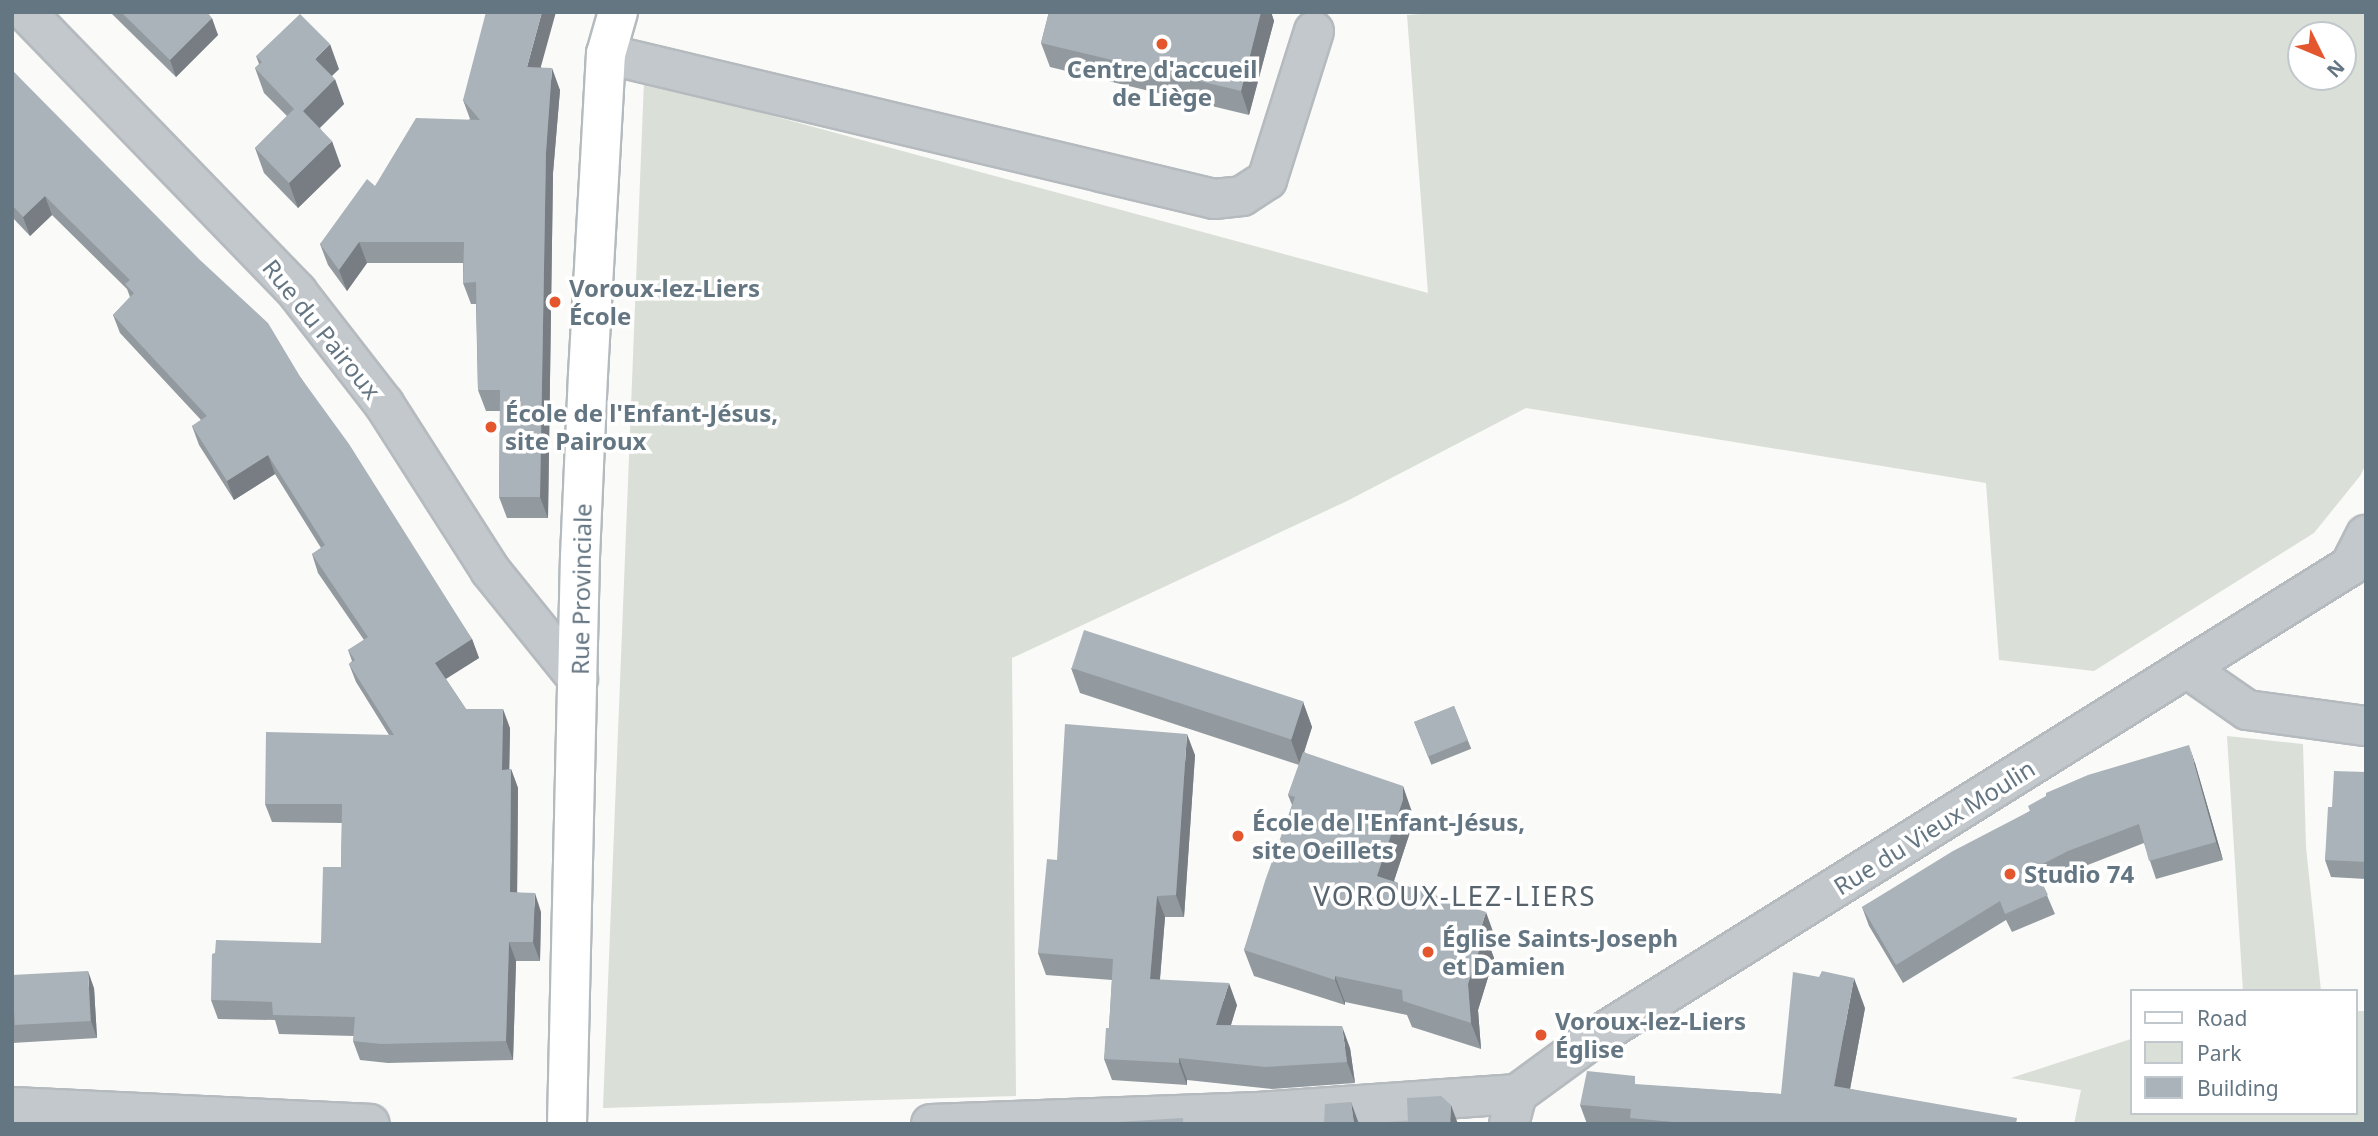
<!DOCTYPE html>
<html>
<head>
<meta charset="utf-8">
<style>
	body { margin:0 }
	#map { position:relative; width:2378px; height:1136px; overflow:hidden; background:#fafaf8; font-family:"Noto Sans",sans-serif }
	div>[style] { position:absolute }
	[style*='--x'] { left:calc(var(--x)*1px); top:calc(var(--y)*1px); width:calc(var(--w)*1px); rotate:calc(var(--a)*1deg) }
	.green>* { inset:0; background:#dadfd7 }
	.roads { filter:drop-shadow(2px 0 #b5babe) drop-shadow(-2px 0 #b5babe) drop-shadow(0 2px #b5babe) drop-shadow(0 -2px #b5babe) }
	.minor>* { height:38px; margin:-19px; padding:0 19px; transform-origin:19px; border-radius:19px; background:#c3c8cc }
	.major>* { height:38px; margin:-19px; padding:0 19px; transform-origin:19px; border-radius:19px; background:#fff }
	.wall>* { inset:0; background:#929a9f; transform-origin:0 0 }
	.shaded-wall>* { inset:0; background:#777d82 }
	.building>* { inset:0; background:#aab3b9; transform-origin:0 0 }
	.dots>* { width:19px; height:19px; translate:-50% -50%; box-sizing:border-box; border:4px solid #fff; border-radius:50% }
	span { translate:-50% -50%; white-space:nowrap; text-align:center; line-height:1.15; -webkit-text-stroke:7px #fff; paint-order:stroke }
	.poi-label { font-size:24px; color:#657683; font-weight:700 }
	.left { translate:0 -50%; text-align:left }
	.street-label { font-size:24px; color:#657683 }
	.quarter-label { font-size:28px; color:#57646e; letter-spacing:2px }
	.frame { position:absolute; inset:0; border:14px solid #657683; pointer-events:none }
	.legend { position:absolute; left:2130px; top:989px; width:228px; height:126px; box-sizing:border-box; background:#fff; border:2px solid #c1c8cd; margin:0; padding:9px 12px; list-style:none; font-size:21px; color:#657683 }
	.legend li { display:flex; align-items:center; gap:14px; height:35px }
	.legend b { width:35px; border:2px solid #c1c8cd }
	.north { position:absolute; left:2287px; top:21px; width:70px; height:70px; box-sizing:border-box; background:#fff; border:2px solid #c1c8cd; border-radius:50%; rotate:133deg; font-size:19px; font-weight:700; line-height:28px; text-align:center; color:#657683 }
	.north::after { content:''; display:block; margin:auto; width:24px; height:32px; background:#e4572e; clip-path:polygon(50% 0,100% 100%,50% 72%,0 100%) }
</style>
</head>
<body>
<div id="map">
	<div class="green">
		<div style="clip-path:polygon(evenodd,1446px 12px,2366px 12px,2366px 464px,2360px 476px,2314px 533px,2094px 671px,1999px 660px,1986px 483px,1526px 408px,1347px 501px,1012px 658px,1016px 1096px,603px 1108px,644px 81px,1428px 293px,1407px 15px,1446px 12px,2301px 35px,2343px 35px,2343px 77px,2301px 77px,2301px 35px)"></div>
		<div style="clip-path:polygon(2227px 736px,2303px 744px,2306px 847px,2321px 991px,2243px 991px)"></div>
		<div style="clip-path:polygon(2355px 1011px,2366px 1011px,2366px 1124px,2074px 1124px,2081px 1090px,2011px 1078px,2131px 1039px,2131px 1113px,2355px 1113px)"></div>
	</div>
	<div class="roads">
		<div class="minor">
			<div style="--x:26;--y:12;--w:390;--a:45.9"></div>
			<div style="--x:297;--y:292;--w:142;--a:52.2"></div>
			<div style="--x:384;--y:404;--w:197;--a:57.4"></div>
			<div style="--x:490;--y:570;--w:140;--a:51.1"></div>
			<div style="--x:606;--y:54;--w:625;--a:13.41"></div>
			<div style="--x:1214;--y:199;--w:28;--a:-6"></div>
			<div style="--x:1242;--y:196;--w:30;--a:-33"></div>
			<div style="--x:1267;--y:180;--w:156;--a:-72.5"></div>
			<div style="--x:2188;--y:669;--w:72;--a:34.8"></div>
			<div style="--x:2247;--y:710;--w:120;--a:7.7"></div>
			<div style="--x:12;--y:1107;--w:358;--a:2.7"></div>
			<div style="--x:931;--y:1124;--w:327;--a:-2.1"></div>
			<div style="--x:1258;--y:1112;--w:260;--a:-4"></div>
			<div style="--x:1509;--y:1124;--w:31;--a:-75"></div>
			<div style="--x:1517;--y:1094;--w:88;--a:-36.2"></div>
			<div style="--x:1588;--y:1042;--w:898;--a:-31.99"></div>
			<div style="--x:2350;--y:566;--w:35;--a:-63"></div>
		</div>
		<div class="major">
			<div style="--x:567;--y:1124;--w:567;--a:-88.69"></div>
			<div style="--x:580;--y:557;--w:182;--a:-87.5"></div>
			<div style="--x:588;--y:375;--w:322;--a:-86.8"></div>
			<div style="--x:606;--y:54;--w:44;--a:-74.1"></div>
		</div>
	</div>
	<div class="wall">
		<div style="clip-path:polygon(110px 12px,207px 12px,218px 35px,176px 77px)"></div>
		<div style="clip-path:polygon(1049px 12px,1271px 12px,1274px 21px,1249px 115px,1050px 67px,1041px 43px)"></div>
		<div style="clip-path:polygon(256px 56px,339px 69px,332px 76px,344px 104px,320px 128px,341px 166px,298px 208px,264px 173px,255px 148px,287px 116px,264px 93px,255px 68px,259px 64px)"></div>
		<div style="clip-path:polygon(541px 67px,560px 90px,553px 173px,548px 518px,507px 518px,499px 497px,500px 411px,486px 411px,478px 390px,476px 304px,471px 304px,463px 283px,463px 263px,367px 263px,347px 291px,328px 265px,320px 244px,375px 186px,470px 119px,463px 100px)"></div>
		<div style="clip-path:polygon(12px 70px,301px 378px,472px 639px,479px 658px,446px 679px,466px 709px,510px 728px,509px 769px,511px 769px,518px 788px,517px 892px,541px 912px,540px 961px,516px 961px,513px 1060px,388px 1063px,360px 1060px,353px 1041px,354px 1036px,279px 1034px,275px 1020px,218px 1019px,211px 1000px,321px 943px,341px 867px,342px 823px,272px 822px,265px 804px,389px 735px,356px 682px,349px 664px,352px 661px,348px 650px,364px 640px,318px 573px,312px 554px,321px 548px,275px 474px,234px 500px,199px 445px,192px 426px,201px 420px,120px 333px,113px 315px,130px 297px,127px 289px,52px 215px,30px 236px,12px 217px)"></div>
		<div style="clip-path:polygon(1071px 668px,1303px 702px,1312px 727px,1304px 752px,1412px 812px,1412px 826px,1394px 881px,1495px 937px,1491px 950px,1494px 958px,1478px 1010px,1481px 1049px,1412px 1027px,1407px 1015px,1345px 1002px,1345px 1005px,1254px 976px,1244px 950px,1292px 805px,1288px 795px,1299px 765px,1080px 693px)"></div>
		<div style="left:1454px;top:706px;width:46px;height:43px;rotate:68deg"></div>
		<div style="clip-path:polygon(1195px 755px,1184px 917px,1165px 917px,1160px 980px,1237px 1005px,1231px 1025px,1350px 1048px,1355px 1083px,1272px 1089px,1187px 1080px,1187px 1085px,1112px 1080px,1104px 1059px,1109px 1028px,1112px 980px,1046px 975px,1038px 953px,1057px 860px)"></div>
		<div style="clip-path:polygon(2195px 763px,2223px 860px,2156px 879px,2144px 843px,2075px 870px,2043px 886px,2055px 914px,2012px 932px,2006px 920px,1903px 983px,1869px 926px,1862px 907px,2030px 811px)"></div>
		<div style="clip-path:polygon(2366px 772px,2366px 879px,2331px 877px,2325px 860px,2332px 807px)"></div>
		<div style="clip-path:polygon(12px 975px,94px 988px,97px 1038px,12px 1043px)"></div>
		<div style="clip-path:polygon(1865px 1008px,1850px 1089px,2019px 1124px,1587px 1124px,1580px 1105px,1639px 1085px,1781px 1094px)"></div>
	</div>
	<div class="shaded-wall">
		<div style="clip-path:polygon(542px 12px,556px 12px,535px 88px,527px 67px)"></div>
		<div style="clip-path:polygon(1261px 12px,1271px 12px,1274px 21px,1249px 115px,1241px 91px)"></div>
		<div style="clip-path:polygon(212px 18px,218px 35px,176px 77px,170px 60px)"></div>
		<div style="clip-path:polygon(330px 44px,339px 69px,324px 83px,315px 59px)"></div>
		<div style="clip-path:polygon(552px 68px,560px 90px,553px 173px,548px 518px,540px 497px,546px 152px)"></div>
		<div style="clip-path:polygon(335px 79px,344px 104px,312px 135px,303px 111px)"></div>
		<div style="clip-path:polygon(332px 141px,341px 166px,298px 208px,289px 183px)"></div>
		<div style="clip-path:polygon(45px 196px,52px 215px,30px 236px,23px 217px)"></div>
		<div style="clip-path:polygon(359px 242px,367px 263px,347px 291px,339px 270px)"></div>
		<div style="clip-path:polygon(268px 455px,275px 474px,234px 500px,227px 481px)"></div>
		<div style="clip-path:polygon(472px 639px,479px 658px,442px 681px,435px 663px)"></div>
		<div style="clip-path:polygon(1303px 702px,1312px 727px,1300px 765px,1291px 740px)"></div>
		<div style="clip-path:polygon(503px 709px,510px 728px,509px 789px,502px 770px)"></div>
		<div style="clip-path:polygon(1187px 734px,1195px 755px,1184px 917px,1176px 895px)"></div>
		<div style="clip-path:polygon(2189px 745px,2195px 763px,2223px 860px,2216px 842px)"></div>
		<div style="clip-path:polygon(511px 769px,518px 788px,517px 911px,510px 892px)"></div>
		<div style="clip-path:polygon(1403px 786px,1412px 812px,1412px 826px,1387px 902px,1377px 876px)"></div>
		<div style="clip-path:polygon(535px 893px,541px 912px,540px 961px,533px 942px)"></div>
		<div style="clip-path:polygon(1157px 896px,1165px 917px,1158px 1001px,1150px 979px)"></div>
		<div style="clip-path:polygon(1486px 912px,1495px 937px,1491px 950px,1494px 958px,1478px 1010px,1481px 1049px,1471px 1023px,1468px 984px,1480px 931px)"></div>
		<div style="clip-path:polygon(509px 942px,516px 961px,513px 1060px,506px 1041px)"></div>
		<div style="clip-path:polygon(88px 971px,94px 988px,97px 1038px,91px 1021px)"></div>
		<div style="clip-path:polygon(1335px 976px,1345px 1002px,1345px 1005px,1335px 980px)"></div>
		<div style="clip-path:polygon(1854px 978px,1865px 1008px,1845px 1116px,1834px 1086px)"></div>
		<div style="clip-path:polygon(1229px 983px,1237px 1005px,1224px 1047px,1216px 1025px)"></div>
		<div style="clip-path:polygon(1342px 1026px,1350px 1048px,1355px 1083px,1347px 1062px)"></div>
		<div style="clip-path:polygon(1179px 1058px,1187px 1080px,1187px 1085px,1179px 1063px)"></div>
		<div style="clip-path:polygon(1351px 1102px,1359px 1124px,1354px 1124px)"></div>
		<div style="clip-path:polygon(1451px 1105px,1458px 1124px,1450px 1124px)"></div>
	</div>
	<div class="building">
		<div style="clip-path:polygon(121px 12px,207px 12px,212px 18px,170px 60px)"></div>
		<div style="clip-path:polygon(486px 12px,542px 12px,527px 67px,552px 68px,546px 152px,540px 497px,499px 497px,500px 390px,478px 390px,476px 282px,463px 283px,464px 242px,359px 242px,339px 270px,320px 244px,367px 179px,375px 186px,416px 118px,480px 120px,463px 100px)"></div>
		<div style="clip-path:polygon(1049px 12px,1261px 12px,1241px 91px,1041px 43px)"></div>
		<div style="clip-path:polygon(300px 14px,330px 44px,315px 59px,335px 79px,303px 111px,332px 141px,289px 183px,255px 148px,294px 109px,255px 68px,262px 62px,256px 56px)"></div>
		<div style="clip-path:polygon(12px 70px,200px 260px,268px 323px,301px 378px,349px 444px,472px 639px,435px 663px,466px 709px,503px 709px,502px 770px,511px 769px,510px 892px,535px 893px,533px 942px,509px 942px,506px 1041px,381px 1044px,353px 1041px,355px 1017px,273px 1015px,272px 1002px,211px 1000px,212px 954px,215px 953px,216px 940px,321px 943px,323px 867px,341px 867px,342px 804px,265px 804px,266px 732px,394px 735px,349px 664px,355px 660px,348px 650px,368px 637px,312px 554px,325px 545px,268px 455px,227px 481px,192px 426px,207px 416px,113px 315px,134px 293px,125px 284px,130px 280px,45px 196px,23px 217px,12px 205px)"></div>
		<div style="left:1084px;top:630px;width:231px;height:40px;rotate:18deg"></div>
		<div style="left:1454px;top:706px;width:37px;height:43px;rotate:68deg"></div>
		<div style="clip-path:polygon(1065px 724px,1187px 734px,1176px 895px,1157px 896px,1150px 979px,1229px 983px,1216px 1025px,1342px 1026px,1347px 1062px,1265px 1067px,1179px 1058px,1179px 1063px,1104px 1059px,1106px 1028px,1109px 1028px,1113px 959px,1038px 953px,1047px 859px,1057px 860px)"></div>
		<div style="clip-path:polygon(2189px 745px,2216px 842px,2149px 861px,2139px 824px,2068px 851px,2035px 868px,2048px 895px,2005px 914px,2000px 901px,1896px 965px,1862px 907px,1953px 851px,2030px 811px,2028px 806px,2046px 796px,2046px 793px,2088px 775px)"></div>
		<div style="clip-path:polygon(1303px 752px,1403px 786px,1403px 800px,1377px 876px,1486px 912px,1480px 931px,1485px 933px,1468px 984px,1471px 1023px,1403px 1001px,1402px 990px,1335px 976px,1335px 980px,1244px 950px,1265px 881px,1295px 797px,1288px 795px)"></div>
		<div style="clip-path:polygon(2334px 771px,2366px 772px,2366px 862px,2325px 860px,2328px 807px,2332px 807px)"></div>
		<div style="left:88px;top:971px;width:50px;height:76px;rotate:87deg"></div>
		<div style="clip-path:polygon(1822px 971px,1854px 978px,1834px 1086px,2017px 1118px,2016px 1124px,1695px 1124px,1630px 1118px,1631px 1109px,1580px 1105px,1587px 1071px,1635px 1076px,1635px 1084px,1781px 1094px,1793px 972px,1819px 977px)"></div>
		<div style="clip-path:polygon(1441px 1096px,1451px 1105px,1450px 1124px,1408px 1124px,1407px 1098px)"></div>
		<div style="clip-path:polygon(1351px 1102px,1354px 1124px,1324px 1124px,1325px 1104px)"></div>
		<div style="clip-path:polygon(1183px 1118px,1183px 1124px,1085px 1124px)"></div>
	</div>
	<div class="dots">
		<div style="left:1162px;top:44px;background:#e4572e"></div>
		<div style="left:555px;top:302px;background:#e4572e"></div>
		<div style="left:491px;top:427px;background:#e4572e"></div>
		<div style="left:1238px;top:836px;background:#e4572e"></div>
		<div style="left:2010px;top:874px;background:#e4572e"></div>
		<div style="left:1428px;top:952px;background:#e4572e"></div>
		<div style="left:1541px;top:1035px;background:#e4572e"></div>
	</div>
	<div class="poi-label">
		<span style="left:1162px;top:83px">Centre d'accueil<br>de Liège</span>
		<span class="left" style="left:569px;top:302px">Voroux-lez-Liers<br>École</span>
		<span class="left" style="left:505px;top:427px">École de l'Enfant-Jésus,<br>site Pairoux</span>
		<span class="left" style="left:1252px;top:836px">École de l'Enfant-Jésus,<br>site Oeillets</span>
		<span class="left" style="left:2024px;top:874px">Studio 74</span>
		<span class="left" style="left:1442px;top:952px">Église Saints-Joseph<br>et Damien</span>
		<span class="left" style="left:1555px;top:1035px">Voroux-lez-Liers<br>Église</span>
	</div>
	<div class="street-label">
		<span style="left:322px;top:329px;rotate:51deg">Rue du Pairoux</span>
		<span style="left:581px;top:589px;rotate:-89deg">Rue Provinciale</span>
		<span style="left:1934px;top:827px;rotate:-32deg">Rue du Vieux Moulin</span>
	</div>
	<div class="quarter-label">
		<span style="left:1455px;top:895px">VOROUX-LEZ-LIERS</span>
	</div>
	<div class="frame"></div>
	<ul class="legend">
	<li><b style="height:9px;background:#fff"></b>Road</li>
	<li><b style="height:19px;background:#dadfd7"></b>Park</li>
	<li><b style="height:19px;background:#aab3b9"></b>Building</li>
	</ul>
	<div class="north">N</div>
</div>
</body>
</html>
